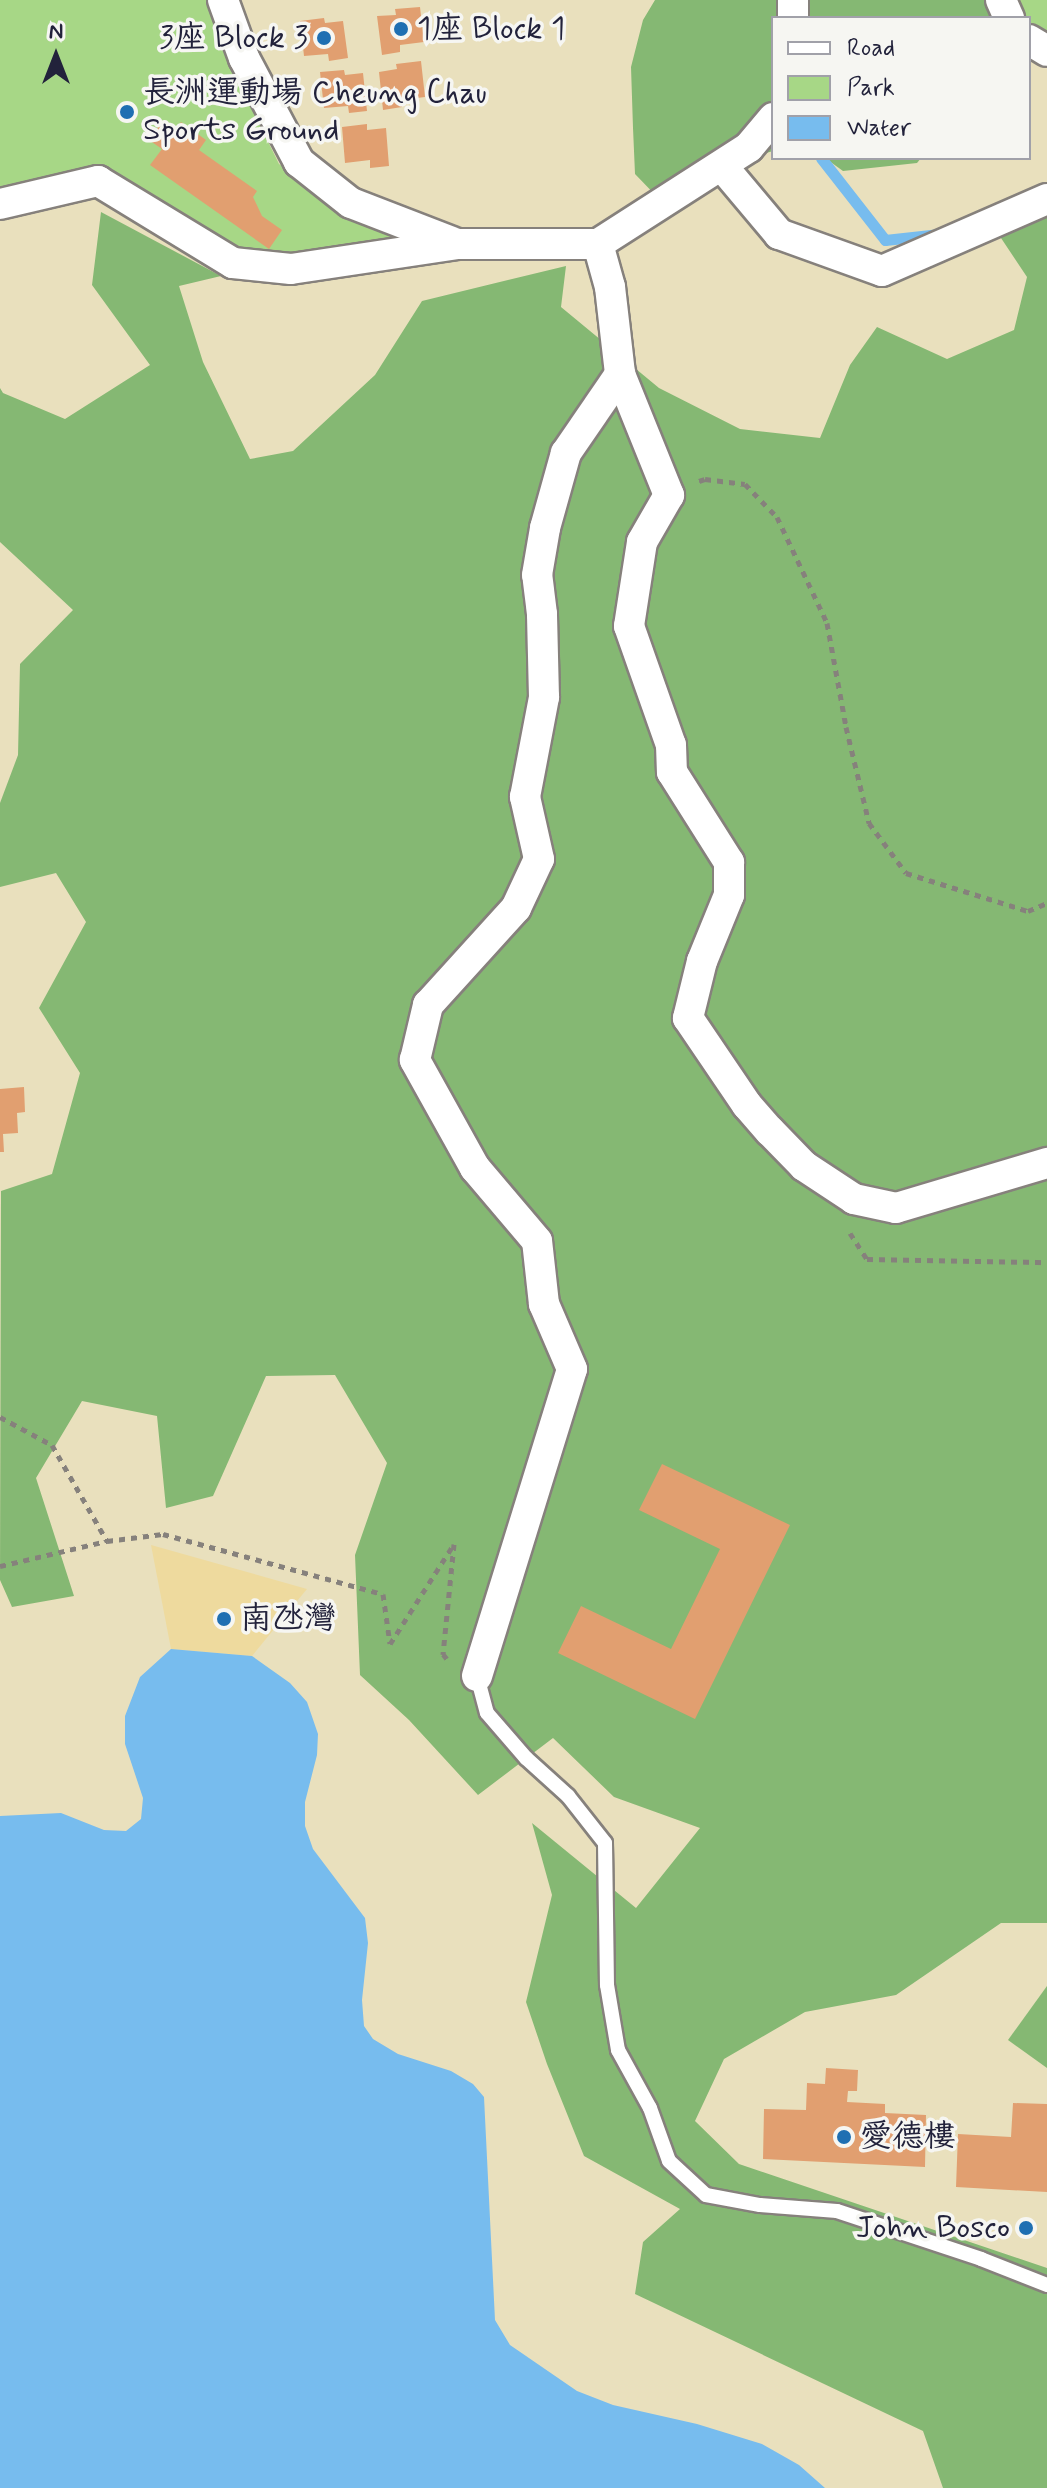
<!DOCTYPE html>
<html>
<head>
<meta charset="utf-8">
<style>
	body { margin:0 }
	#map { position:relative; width:1047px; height:2488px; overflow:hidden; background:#e9e0bd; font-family:Mynerve,"LXGW WenKai TC",sans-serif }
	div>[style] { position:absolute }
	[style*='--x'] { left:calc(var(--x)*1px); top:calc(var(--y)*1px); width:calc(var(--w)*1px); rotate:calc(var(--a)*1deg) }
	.green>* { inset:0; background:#a7d786 }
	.forest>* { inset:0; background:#85b873 }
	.sand>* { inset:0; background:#eeda9e }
	.water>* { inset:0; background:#77bcee }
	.stream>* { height:11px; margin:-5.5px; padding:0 5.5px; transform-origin:5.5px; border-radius:5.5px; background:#77bcee }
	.building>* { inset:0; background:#e19f70 }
	.path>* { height:5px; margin-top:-2.5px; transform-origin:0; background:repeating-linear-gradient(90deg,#86817c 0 6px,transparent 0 12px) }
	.roads { filter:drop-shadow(2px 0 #86817c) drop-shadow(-2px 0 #86817c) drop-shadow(0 2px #86817c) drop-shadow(0 -2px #86817c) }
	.lane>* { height:14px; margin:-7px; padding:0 7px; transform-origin:7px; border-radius:7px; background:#fff }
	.street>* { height:30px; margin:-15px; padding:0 15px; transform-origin:15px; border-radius:15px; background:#fff }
	.dots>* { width:22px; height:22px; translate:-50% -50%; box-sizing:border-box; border:4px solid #f6f6f2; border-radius:50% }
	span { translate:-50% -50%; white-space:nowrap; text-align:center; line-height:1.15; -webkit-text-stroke:7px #f6f6f2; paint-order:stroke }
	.poi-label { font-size:32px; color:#22223b }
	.left { translate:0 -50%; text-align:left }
	.right { translate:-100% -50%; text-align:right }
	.legend { position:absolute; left:771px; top:16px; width:260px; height:144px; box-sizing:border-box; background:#f6f6f2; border:2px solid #a1a1a9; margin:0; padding:10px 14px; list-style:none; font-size:24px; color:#22223b }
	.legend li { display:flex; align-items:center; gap:16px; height:40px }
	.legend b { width:40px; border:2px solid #a1a1a9 }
	.north { position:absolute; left:16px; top:16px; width:80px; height:80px; -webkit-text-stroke:6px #f6f6f2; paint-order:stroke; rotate:0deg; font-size:22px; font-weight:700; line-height:32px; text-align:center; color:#22223b }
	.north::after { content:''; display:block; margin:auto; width:28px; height:36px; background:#22223b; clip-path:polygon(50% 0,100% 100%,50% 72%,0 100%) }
</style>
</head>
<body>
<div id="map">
	<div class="green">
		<div style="clip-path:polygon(0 0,206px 0,228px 60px,279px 164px,341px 208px,418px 240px,291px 254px,244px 250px,100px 166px,0 188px)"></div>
		<div style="clip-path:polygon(1014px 0,1047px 0,1047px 37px,1029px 28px,1029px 18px,1023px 18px)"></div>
	</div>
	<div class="forest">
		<div style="clip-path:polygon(655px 0,1013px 0,1024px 18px,773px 18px,773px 151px,742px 160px,663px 203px,635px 174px,633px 128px,631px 67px,643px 20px)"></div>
		<div style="clip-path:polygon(825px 158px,921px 158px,917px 163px,843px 171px)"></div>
		<div style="clip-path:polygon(1047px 193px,1047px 1923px,1001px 1923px,896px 1995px,805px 2012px,724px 2059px,695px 2121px,739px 2164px,1047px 2268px,1047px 2488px,943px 2488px,923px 2431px,635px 2294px,643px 2242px,680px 2209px,584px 2156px,547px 2064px,526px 2002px,552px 1895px,532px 1823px,636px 1908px,700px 1828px,614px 1797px,553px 1738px,478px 1795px,409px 1720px,360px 1675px,355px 1555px,387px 1463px,335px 1375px,266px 1376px,213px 1496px,166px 1508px,157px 1416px,82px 1401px,36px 1478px,74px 1596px,12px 1607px,0 1580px,1px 1191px,52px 1174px,80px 1073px,39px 1008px,86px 922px,56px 873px,0 887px,0 803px,18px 755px,20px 664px,73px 610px,0 542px,0 388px,3px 393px,65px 419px,150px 365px,92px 285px,101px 212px,221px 276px,179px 286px,203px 362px,250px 459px,293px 451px,375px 375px,422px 301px,566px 266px,561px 307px,659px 388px,740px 429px,820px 438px,850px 365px,877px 327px,947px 359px,1014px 330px,1027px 277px,985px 214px)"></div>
		<div style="clip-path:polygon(1047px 1986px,1047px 2068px,1008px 2040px)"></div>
	</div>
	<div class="sand">
		<div style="clip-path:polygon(151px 1545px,307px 1589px,252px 1656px,171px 1649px)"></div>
	</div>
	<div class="water">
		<div style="clip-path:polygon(171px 1649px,252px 1656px,290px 1683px,307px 1702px,318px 1734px,317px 1755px,305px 1802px,305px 1826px,313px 1849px,365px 1918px,368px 1943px,362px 2000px,364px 2026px,373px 2039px,398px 2054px,451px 2071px,473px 2084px,484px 2097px,495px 2320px,510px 2345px,577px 2391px,613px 2405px,697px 2424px,762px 2444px,799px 2465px,825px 2488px,0 2488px,0 1816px,61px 1813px,104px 1830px,126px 1831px,141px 1819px,143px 1798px,125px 1744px,125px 1716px,140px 1677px)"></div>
	</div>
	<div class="stream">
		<div style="--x:821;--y:158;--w:104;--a:52"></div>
		<div style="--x:885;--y:240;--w:55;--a:-6.2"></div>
	</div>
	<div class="building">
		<div style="clip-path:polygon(420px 7px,424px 42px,400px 45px,400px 52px,382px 55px,377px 16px,396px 15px,395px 9px)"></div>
		<div style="clip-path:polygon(324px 18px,325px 23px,343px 21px,348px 58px,329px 61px,328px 54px,304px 56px,300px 21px)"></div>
		<div style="clip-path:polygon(421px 61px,425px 97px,401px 100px,402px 107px,383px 110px,379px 72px,397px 69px,396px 64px)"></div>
		<div style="clip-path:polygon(344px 70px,345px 75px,363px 73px,367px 111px,349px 113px,348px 106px,324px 108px,320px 72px)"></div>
		<div style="clip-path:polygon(181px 122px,206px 140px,199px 150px,257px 191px,253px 197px,262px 216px,282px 230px,269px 249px,150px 165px,162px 149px,149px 140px,161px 123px,174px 132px)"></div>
		<div style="clip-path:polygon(367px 124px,367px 130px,386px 128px,389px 166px,370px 168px,370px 160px,345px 163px,342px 127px)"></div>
		<div style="clip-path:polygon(24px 1087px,25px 1112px,17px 1113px,18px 1133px,3px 1134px,4px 1152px,0 1152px,0 1089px)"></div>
		<div style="clip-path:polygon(662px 1464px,790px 1525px,695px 1719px,558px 1653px,581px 1606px,671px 1649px,720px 1549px,639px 1510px)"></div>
		<div style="clip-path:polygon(826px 2068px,858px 2070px,857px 2091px,848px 2091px,847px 2102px,885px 2104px,885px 2113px,926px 2115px,925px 2167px,763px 2159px,764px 2109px,806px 2110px,807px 2083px,825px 2084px)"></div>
		<div style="clip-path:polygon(1013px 2103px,1047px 2104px,1047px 2192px,956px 2187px,958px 2134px,1011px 2137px)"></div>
	</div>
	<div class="path">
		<div style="--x:699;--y:481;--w:6;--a:-18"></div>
		<div style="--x:705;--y:479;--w:40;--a:7.1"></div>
		<div style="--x:745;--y:484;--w:46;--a:45.9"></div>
		<div style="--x:777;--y:517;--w:117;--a:64.7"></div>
		<div style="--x:827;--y:623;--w:106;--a:79.6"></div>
		<div style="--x:846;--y:727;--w:99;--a:76.5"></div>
		<div style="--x:869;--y:823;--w:62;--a:53.5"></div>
		<div style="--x:906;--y:873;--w:128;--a:17.3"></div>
		<div style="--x:1028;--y:911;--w:21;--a:-23"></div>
		<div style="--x:850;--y:1233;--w:31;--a:57"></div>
		<div style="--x:867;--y:1259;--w:180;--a:1"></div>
		<div style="--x:0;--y:1417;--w:59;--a:28.3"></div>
		<div style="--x:52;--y:1445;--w:111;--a:60.2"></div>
		<div style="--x:107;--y:1541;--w:56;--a:-7.1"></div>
		<div style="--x:163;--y:1534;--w:228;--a:15.3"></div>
		<div style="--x:383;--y:1594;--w:50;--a:82"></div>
		<div style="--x:390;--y:1644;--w:119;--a:-57.4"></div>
		<div style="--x:454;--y:1544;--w:111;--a:95.7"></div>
		<div style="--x:443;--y:1654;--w:6;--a:51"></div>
		<div style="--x:0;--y:1566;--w:110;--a:-13.2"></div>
	</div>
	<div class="roads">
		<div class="lane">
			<div style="--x:477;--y:1676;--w:38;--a:75"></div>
			<div style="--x:487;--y:1713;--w:60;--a:49.1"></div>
			<div style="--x:526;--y:1758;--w:57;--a:42.1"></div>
			<div style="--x:568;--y:1796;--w:60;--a:51.8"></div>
			<div style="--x:605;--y:1843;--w:142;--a:89.2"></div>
			<div style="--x:607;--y:1985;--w:66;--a:80.4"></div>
			<div style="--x:618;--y:2050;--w:66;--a:61.1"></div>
			<div style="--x:650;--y:2108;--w:56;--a:70.3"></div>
			<div style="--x:669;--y:2161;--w:50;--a:42.6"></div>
			<div style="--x:706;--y:2195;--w:55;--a:10.5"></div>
			<div style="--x:760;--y:2205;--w:77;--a:4.5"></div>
			<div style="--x:837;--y:2211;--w:152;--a:18.4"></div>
			<div style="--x:981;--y:2259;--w:71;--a:21.5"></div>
		</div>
		<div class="street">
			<div style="--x:223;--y:0;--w:62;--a:70.1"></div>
			<div style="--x:244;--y:58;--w:118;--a:62.1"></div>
			<div style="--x:299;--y:162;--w:66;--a:38.3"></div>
			<div style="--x:351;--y:203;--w:108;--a:21.1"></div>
			<div style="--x:1001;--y:0;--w:20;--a:66"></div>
			<div style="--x:793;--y:18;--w:18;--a:-90"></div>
			<div style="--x:1029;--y:40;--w:21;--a:31"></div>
			<div style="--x:722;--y:166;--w:89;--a:50"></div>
			<div style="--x:779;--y:234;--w:109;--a:19.8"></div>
			<div style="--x:882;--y:271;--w:180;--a:-23.6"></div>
			<div style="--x:0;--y:204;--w:101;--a:-13.2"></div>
			<div style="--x:98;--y:181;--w:158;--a:31.3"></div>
			<div style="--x:233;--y:263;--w:58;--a:5.9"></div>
			<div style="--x:291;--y:269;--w:169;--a:-8.5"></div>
			<div style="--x:458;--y:244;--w:140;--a:0"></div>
			<div style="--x:598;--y:244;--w:45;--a:74.4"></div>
			<div style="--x:610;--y:287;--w:88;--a:83.4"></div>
			<div style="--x:620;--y:374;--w:131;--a:68"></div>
			<div style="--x:669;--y:495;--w:54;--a:119.9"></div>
			<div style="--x:642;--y:542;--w:85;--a:98.8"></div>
			<div style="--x:629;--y:626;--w:126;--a:70.6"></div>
			<div style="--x:671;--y:745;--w:27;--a:88"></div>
			<div style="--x:672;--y:772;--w:107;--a:57.7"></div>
			<div style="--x:729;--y:862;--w:33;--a:90"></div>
			<div style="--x:729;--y:895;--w:71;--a:112.2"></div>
			<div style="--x:702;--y:961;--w:59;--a:103.8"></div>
			<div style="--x:688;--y:1018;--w:105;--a:55.9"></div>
			<div style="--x:747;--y:1105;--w:35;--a:49"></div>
			<div style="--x:770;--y:1131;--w:49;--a:45.8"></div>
			<div style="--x:804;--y:1166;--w:60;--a:33.4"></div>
			<div style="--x:854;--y:1199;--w:43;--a:12.1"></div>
			<div style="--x:896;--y:1208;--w:158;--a:-16.6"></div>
			<div style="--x:598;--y:244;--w:179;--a:-32.7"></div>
			<div style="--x:749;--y:147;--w:38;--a:-50"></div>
			<div style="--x:477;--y:1676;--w:321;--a:-72.8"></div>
			<div style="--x:572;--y:1369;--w:71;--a:-113.3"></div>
			<div style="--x:544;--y:1304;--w:63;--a:-96.3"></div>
			<div style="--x:537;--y:1241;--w:96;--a:-130.3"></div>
			<div style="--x:475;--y:1168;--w:124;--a:-119.1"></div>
			<div style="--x:415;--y:1060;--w:57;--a:-76.7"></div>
			<div style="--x:428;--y:1005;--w:131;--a:-47.8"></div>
			<div style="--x:516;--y:908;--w:54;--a:-64.9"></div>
			<div style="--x:539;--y:859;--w:64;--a:-102.7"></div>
			<div style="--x:525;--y:797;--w:102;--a:-79.2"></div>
			<div style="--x:544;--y:697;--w:83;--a:-91.4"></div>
			<div style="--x:542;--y:614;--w:39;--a:-97"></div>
			<div style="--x:537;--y:575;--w:48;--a:-80.3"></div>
			<div style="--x:545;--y:528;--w:78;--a:-74.4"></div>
			<div style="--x:566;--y:453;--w:96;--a:-55.6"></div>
		</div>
	</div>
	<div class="dots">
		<div style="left:401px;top:29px;background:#1f6fb2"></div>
		<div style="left:324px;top:38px;background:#1f6fb2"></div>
		<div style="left:127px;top:112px;background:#1f6fb2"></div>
		<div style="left:224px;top:1619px;background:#1f6fb2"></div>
		<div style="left:844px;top:2137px;background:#1f6fb2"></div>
		<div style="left:1026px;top:2228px;background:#1f6fb2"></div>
	</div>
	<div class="poi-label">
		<span class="left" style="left:417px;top:29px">1座 Block 1</span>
		<span class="right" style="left:308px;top:38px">3座 Block 3</span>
		<span class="left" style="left:143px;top:112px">長洲運動場 Cheung Chau<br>Sports Ground</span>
		<span class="left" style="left:240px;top:1619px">南氹灣</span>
		<span class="left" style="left:860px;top:2137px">愛德樓</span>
		<span class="right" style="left:1010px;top:2228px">John Bosco</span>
	</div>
	<ul class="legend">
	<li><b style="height:10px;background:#fff"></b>Road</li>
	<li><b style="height:22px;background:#a7d786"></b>Park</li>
	<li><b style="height:22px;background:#77bcee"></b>Water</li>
	</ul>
	<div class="north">N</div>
</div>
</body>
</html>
